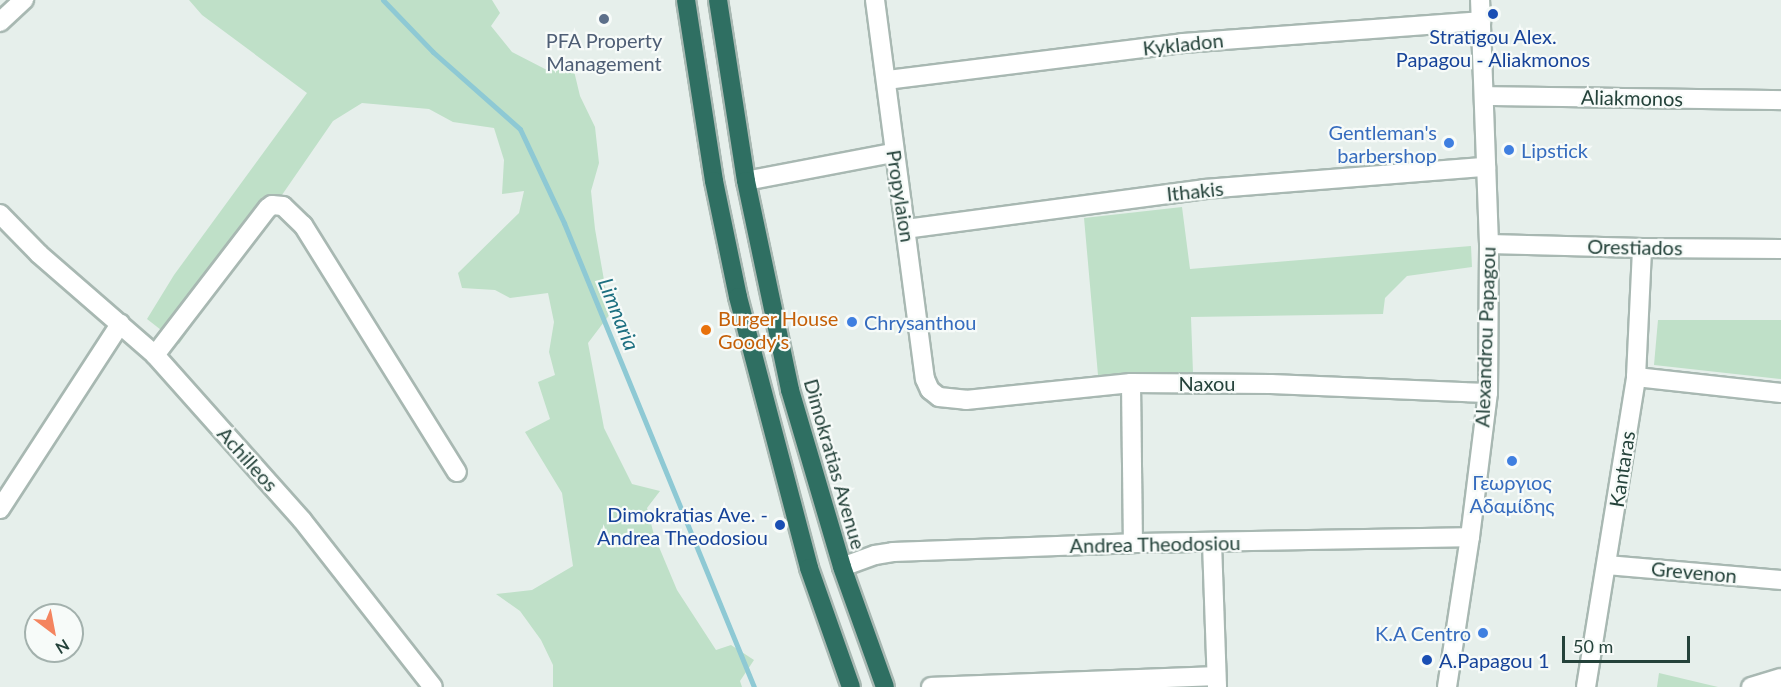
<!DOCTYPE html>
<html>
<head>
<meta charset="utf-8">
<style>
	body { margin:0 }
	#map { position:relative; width:1781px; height:687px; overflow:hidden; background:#e6efeb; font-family:Lato,sans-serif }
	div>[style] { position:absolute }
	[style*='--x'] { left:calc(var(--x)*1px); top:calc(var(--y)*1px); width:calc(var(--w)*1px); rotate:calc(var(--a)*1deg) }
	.green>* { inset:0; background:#bfe0c8 }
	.stream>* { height:5px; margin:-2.5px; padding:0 2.5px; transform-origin:2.5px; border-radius:2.5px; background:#8ec9d4 }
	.roads { filter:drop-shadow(2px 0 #a8b8b2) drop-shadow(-2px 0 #a8b8b2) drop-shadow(0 2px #a8b8b2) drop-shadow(0 -2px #a8b8b2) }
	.minor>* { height:18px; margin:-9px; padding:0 9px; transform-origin:9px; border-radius:9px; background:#fff }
	.highway>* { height:18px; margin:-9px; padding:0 9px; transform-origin:9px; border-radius:9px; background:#2f6f62 }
	.dots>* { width:16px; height:16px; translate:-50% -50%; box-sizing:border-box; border:3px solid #f7fbf9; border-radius:50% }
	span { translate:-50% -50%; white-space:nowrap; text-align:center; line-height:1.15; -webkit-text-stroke:4.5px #f7fbf9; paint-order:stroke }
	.transit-label { font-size:20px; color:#164399 }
	.right { translate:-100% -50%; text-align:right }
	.left { translate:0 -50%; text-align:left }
	.service-label { font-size:20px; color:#4e5e75 }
	.street-label { font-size:20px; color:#24423a }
	.shop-label { font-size:20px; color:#366cbe }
	.food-label { font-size:20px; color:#c56008 }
	.water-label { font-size:21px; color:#1c6f80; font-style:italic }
	.north { position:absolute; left:24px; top:603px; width:60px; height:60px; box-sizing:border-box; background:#f7fbf9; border:2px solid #a3b1ad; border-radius:50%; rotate:148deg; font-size:16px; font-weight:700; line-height:24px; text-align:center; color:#24423a }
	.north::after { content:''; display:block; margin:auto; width:21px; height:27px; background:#f4845f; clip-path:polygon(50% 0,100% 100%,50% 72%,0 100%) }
	.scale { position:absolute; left:1562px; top:636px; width:128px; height:27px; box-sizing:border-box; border:3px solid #24423a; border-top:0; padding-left:8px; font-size:18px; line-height:21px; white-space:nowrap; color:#24423a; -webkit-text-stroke:4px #f7fbf9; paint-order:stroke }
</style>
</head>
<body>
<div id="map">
	<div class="green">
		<div style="clip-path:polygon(189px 0,492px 0,500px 13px,491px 26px,512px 52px,545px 69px,574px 71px,580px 96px,595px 127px,599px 163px,591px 191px,595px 229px,610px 314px,588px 343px,604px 428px,632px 484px,660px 491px,647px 508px,654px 535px,677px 590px,716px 650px,731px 645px,754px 660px,740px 681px,742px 687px,553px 687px,553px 665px,541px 640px,520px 611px,496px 594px,532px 590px,573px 566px,562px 493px,525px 432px,550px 419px,538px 382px,555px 375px,549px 352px,554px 322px,548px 293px,510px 298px,495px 290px,462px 288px,458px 273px,519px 213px,524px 191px,502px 194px,504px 160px,494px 128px,453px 122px,429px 109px,362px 103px,333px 121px,179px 344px,147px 319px,174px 275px,307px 93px,202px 15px)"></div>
		<div style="clip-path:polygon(1182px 207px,1190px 269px,1471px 246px,1472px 267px,1407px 276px,1385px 298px,1383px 314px,1191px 317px,1193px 373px,1098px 375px,1084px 218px)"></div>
		<div style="clip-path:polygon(1658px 320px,1781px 320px,1781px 379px,1654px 365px)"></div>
		<div style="clip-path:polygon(1659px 673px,1718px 687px,1657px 687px)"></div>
	</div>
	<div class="stream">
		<div style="--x:383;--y:0;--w:72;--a:46.1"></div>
		<div style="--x:433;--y:52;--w:116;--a:41.5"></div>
		<div style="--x:520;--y:129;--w:104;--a:64.9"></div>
		<div style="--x:564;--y:223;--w:501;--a:67.73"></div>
	</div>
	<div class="roads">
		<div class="minor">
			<div style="--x:875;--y:0;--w:382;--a:82.5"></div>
			<div style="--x:925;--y:379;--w:12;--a:66"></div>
			<div style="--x:930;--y:390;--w:11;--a:38"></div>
			<div style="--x:939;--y:397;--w:27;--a:6"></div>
			<div style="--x:966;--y:400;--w:166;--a:-5.9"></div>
			<div style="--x:1131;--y:383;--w:140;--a:0.4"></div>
			<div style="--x:1271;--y:384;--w:217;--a:2.4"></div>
			<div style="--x:0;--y:22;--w:33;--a:-43"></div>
			<div style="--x:887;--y:80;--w:297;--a:-7.1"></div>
			<div style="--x:1182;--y:43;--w:300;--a:-4.2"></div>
			<div style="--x:1484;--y:96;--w:297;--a:0.8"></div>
			<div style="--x:746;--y:181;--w:150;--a:-10.8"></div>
			<div style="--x:0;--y:214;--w:56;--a:45.7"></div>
			<div style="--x:39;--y:254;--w:154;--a:41"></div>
			<div style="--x:155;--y:355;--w:221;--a:48.3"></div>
			<div style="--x:302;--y:520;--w:212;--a:51.9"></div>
			<div style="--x:906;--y:229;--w:301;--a:-7.6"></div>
			<div style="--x:1204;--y:189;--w:283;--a:-4.5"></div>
			<div style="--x:1489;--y:244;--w:153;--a:1.5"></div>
			<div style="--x:1642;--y:248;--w:139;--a:0.4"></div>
			<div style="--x:155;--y:355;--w:185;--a:-52.5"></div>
			<div style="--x:268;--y:208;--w:5;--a:-37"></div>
			<div style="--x:272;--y:205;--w:11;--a:5"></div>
			<div style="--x:283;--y:206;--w:28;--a:44"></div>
			<div style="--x:303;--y:225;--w:291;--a:58.1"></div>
			<div style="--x:1636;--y:377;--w:146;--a:6.3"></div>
			<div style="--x:1131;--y:383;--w:160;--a:89.3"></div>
			<div style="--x:0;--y:509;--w:221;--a:-57"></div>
			<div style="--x:1212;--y:543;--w:144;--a:88"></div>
			<div style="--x:1607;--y:565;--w:175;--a:4.9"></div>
			<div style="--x:842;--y:567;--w:35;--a:-20"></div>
			<div style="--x:875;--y:555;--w:18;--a:-9"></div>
			<div style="--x:893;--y:552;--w:240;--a:-2.1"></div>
			<div style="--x:1133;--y:543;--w:337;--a:-1"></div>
			<div style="--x:931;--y:687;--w:285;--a:-2.2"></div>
			<div style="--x:1447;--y:687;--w:152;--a:-81.3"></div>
			<div style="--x:1470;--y:537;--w:145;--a:-82.9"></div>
			<div style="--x:1488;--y:393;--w:149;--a:-89.6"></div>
			<div style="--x:1489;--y:244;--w:244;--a:-92.1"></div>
			<div style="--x:1586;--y:687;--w:314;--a:-80.8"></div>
			<div style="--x:1636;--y:377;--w:129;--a:-87.3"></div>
			<div style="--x:1751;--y:687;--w:31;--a:-17"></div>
		</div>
		<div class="highway">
			<div style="--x:686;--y:0;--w:183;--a:81.2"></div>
			<div style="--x:714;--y:181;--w:118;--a:78.3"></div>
			<div style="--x:738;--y:297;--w:280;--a:75.3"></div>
			<div style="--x:809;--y:568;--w:126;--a:70.6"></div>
			<div style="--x:718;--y:0;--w:183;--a:81.2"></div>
			<div style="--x:746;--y:181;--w:214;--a:78.1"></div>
			<div style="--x:790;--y:390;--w:184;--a:73.6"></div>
			<div style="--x:842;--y:567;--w:127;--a:70.3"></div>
		</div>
	</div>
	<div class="dots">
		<div style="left:1493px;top:14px;background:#1a4fb4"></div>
		<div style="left:604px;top:19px;background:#5c6f8a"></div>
		<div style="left:1449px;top:143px;background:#3f7fe0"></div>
		<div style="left:1509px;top:150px;background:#3f7fe0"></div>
		<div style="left:852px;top:322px;background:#3f7fe0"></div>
		<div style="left:706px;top:330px;background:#e8710a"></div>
		<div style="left:1512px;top:461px;background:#3f7fe0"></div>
		<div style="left:780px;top:525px;background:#1a4fb4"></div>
		<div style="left:1483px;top:633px;background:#3f7fe0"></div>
		<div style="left:1427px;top:660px;background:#1a4fb4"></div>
	</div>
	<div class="transit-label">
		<span style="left:1493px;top:48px">Stratigou Alex.<br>Papagou - Aliakmonos</span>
		<span class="right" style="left:768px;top:526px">Dimokratias Ave. -<br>Andrea Theodosiou</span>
		<span class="left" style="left:1439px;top:660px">A.Papagou 1</span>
	</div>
	<div class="service-label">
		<span style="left:604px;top:52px">PFA Property<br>Management</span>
	</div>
	<div class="street-label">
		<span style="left:1183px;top:44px;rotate:-6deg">Kykladon</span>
		<span style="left:1632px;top:98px;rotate:1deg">Aliakmonos</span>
		<span style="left:1195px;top:191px;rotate:-6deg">Ithakis</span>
		<span style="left:901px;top:196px;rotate:81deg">Propylaion</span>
		<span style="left:1635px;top:247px;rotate:1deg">Orestiados</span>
		<span style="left:1485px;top:337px;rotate:-88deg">Alexandrou Papagou</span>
		<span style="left:1207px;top:383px">Naxou</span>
		<span style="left:248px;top:459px;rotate:48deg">Achilleos</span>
		<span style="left:835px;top:464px;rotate:74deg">Dimokratias Avenue</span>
		<span style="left:1622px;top:469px;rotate:-81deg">Kantaras</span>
		<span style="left:1155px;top:544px;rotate:-1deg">Andrea Theodosiou</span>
		<span style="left:1694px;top:572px;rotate:5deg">Grevenon</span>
	</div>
	<div class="shop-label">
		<span class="right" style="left:1437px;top:144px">Gentleman's<br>barbershop</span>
		<span class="left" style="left:1521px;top:150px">Lipstick</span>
		<span class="left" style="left:864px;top:322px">Chrysanthou</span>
		<span style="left:1512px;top:494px">Γεωργιος<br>Αδαμίδης</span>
		<span class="right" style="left:1471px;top:633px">K.A Centro</span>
	</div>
	<div class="food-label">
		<span class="left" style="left:718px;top:330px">Burger House<br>Goody's</span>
	</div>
	<div class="water-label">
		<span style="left:619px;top:314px;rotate:68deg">Limnaria</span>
	</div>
	<div class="north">N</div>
	<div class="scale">50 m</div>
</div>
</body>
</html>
